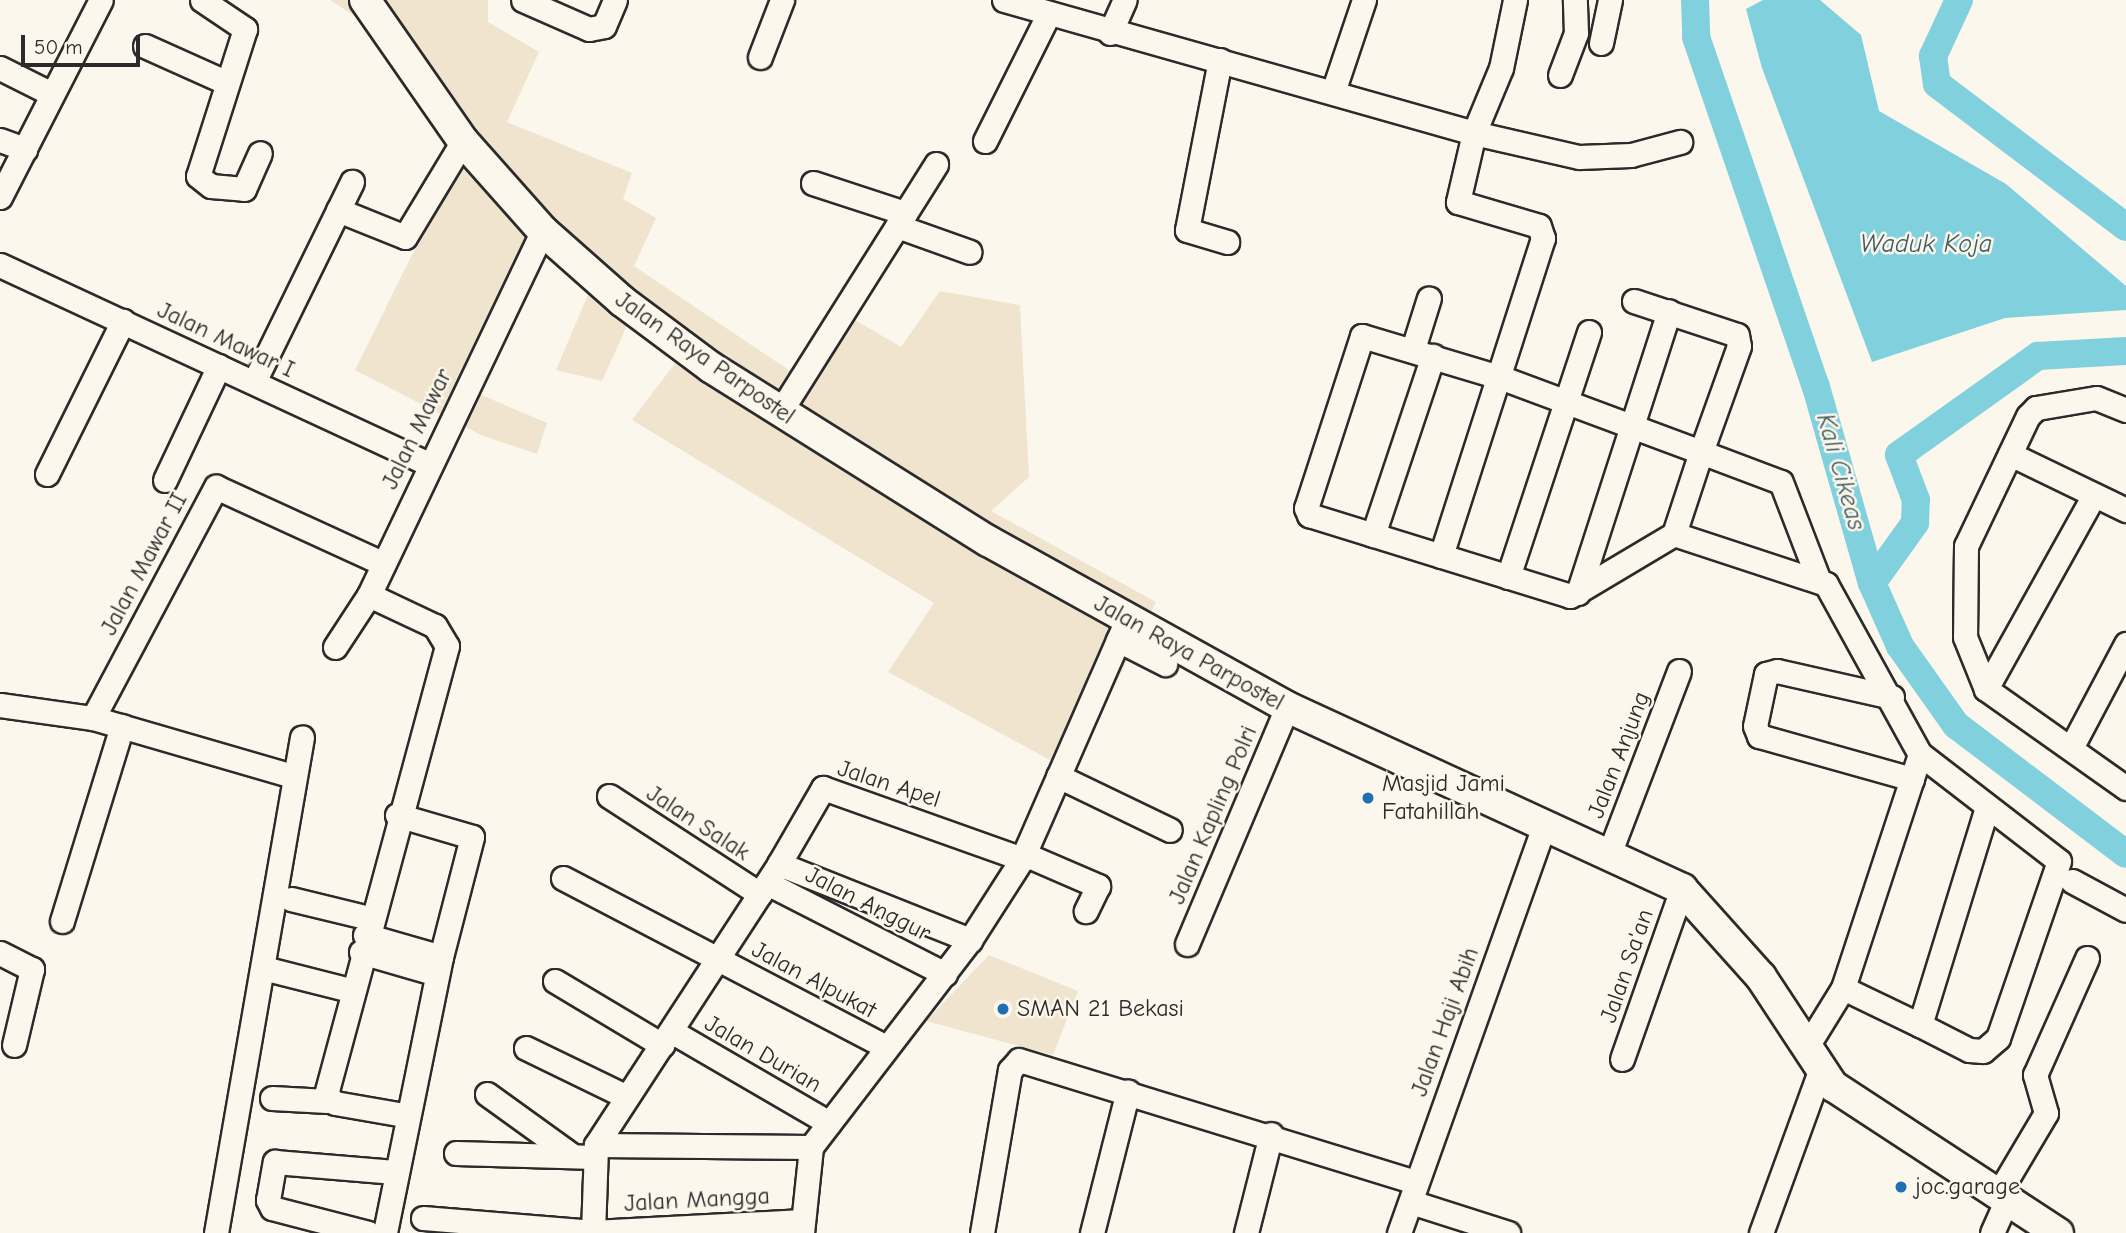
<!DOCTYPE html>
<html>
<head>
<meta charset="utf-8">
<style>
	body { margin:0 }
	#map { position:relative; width:2126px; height:1233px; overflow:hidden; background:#fbf7ec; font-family:"Comic Neue",sans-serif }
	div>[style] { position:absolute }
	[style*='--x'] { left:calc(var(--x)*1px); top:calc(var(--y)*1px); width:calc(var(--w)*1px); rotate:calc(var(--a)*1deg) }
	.built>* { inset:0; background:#f1e4cf }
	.water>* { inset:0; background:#81d0dd }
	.river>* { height:28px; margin:-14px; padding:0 14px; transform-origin:14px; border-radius:14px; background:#81d0dd }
	.roads { filter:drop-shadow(2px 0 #2b2b2b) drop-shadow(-2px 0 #2b2b2b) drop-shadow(0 2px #2b2b2b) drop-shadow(0 -2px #2b2b2b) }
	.minor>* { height:23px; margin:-11.5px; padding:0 11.5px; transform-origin:11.5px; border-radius:11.5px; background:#fbf7ec }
	.major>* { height:30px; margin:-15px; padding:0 15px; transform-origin:15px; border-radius:15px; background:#fbf7ec }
	.dots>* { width:19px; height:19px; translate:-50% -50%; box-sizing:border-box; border:4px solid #fbf7ec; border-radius:50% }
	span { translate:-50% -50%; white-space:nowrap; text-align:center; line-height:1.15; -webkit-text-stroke:5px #fbf7ec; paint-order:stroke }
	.street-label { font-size:24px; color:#2b2b2b }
	.poi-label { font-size:24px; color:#2b2b2b }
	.left { translate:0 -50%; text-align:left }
	.water-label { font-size:26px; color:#455d60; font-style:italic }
	.scale { position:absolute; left:21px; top:35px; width:119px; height:32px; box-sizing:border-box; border:4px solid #2b2b2b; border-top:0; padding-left:9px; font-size:21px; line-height:24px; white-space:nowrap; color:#2b2b2b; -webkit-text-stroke:5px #fbf7ec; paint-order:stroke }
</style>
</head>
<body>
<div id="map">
	<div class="built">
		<div style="clip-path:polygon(330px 0,488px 0,488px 22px,539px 52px,507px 122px,632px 173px,623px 199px,656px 218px,634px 266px,811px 385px,855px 320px,901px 347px,940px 291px,1020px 305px,1029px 477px,991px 511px,1156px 602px,1072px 772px,888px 672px,934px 603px,632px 420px,682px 354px,630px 319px,602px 381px,556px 370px,598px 271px,548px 229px,477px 393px,547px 423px,537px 454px,483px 436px,355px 370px,465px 148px,382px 34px)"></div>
		<div style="clip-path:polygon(989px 955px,1078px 991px,1053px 1055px,926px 1021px)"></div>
	</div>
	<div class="water">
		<div style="clip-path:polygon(1763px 0,1820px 0,1861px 35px,1879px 111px,2006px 184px,2126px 286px,2126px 310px,2005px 318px,1872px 362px,1762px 68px,1746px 9px)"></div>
	</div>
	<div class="river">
		<div style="--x:1695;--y:0;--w:37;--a:88"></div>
		<div style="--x:1696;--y:37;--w:370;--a:71.1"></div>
		<div style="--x:1816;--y:387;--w:204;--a:74.1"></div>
		<div style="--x:1872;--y:583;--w:69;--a:66"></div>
		<div style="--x:1900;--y:646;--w:97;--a:54.7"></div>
		<div style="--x:1956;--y:725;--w:213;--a:37.2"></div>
		<div style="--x:1959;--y:0;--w:62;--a:114.9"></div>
		<div style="--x:1933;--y:56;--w:28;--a:82"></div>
		<div style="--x:1937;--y:84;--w:237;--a:37.1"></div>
		<div style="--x:1872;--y:583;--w:74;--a:-54.4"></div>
		<div style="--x:1915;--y:523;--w:23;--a:-88"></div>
		<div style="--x:1916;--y:500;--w:48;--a:-110.7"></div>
		<div style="--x:1899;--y:455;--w:171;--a:-35.5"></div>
		<div style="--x:2038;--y:356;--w:88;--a:-3.3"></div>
	</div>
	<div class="roads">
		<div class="minor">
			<div style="--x:202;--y:0;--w:52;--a:34"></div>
			<div style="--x:245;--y:29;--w:154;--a:107.7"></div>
			<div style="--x:198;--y:176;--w:16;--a:38"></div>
			<div style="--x:211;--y:186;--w:33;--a:5"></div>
			<div style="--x:244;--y:189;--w:39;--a:-66"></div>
			<div style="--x:523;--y:0;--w:72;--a:23.7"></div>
			<div style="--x:589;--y:29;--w:15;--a:-11"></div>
			<div style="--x:604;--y:26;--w:28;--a:-67"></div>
			<div style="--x:1004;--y:0;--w:488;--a:15.8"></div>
			<div style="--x:1474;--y:133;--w:71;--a:103.1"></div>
			<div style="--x:1458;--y:202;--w:84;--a:16.5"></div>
			<div style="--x:1539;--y:226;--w:13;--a:72"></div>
			<div style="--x:1543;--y:238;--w:334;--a:107.8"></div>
			<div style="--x:1515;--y:0;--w:69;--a:101.6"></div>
			<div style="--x:1501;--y:68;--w:70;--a:112.6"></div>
			<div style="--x:1474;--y:133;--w:108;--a:12.9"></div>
			<div style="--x:1579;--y:157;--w:52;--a:-2.2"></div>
			<div style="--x:1631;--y:155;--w:51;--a:-14.9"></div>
			<div style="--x:1110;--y:33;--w:36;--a:-66"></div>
			<div style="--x:1601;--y:43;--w:44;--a:-78.2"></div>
			<div style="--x:145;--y:46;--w:88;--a:24.2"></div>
			<div style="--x:760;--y:57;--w:61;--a:-68.9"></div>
			<div style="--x:1220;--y:60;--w:173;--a:101"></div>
			<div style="--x:1187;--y:230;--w:42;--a:16.7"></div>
			<div style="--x:0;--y:68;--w:58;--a:26.6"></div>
			<div style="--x:1560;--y:75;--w:45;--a:-69.1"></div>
			<div style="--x:1576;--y:33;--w:33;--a:-92"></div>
			<div style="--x:1334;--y:89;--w:94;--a:-71.4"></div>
			<div style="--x:0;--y:140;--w:27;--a:20"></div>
			<div style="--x:985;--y:141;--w:139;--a:-63.4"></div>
			<div style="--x:813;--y:183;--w:97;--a:18.1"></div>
			<div style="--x:0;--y:197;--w:221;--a:-62.9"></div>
			<div style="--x:338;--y:210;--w:72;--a:21.9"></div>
			<div style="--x:405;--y:237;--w:112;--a:-58.9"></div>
			<div style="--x:897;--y:226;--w:77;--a:19.6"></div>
			<div style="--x:0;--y:265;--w:473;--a:24.9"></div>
			<div style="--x:1634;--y:301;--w:108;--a:18.3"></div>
			<div style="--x:1737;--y:335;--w:11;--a:80"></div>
			<div style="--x:1739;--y:346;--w:113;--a:109.7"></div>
			<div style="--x:1701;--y:452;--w:215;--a:-159.6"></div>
			<div style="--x:1499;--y:377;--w:143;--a:-163.3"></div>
			<div style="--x:1362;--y:336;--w:181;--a:108"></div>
			<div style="--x:1306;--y:508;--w:8;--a:67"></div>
			<div style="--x:1309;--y:515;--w:273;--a:17.2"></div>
			<div style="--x:1570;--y:596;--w:121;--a:-30.8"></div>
			<div style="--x:1674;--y:534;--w:160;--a:18.2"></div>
			<div style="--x:1826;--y:584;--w:194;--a:61.1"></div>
			<div style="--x:1920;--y:754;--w:246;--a:108.2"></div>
			<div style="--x:1843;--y:988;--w:70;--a:121.7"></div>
			<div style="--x:1413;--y:349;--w:53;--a:-72.6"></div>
			<div style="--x:254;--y:382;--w:223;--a:-63.9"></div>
			<div style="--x:2126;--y:410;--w:32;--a:-158"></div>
			<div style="--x:2096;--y:398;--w:61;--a:170.5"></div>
			<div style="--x:2036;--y:408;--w:11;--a:135"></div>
			<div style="--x:2028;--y:416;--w:144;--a:115.5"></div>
			<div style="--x:1966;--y:546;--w:91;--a:90.6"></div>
			<div style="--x:1965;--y:637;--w:56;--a:68"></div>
			<div style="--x:1986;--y:689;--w:171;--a:35.3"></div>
			<div style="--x:780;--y:412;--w:293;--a:-57.8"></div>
			<div style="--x:2010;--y:454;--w:129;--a:25.8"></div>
			<div style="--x:47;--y:474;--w:171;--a:-63.6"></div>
			<div style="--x:165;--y:480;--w:126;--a:-64.7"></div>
			<div style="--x:1674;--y:534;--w:86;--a:-71.8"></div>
			<div style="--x:1701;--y:452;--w:85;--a:20.6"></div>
			<div style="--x:1781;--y:482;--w:106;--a:69"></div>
			<div style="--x:1373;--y:535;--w:189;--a:-71.5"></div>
			<div style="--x:1508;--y:577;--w:258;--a:-71.7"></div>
			<div style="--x:1578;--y:593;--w:296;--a:-72.1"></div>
			<div style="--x:369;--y:595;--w:73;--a:25.2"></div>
			<div style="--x:435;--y:626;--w:23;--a:59"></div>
			<div style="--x:447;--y:646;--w:465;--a:105.1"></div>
			<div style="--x:326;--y:1095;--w:12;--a:42"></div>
			<div style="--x:335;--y:1103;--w:70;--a:9.9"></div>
			<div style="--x:1118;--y:640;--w:53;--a:27.1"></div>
			<div style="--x:335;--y:647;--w:62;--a:-56.8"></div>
			<div style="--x:369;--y:595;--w:403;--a:-64.5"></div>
			<div style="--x:1986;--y:689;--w:222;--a:-60.9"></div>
			<div style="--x:1892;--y:697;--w:118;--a:-167.3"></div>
			<div style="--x:1777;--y:671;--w:11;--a:165"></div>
			<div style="--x:1766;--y:674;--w:53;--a:101.9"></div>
			<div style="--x:1755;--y:726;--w:11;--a:68"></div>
			<div style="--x:1759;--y:736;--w:159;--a:15.7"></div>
			<div style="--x:0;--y:705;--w:94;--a:8"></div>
			<div style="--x:93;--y:718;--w:207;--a:16.2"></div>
			<div style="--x:93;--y:718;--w:262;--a:-62"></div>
			<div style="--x:216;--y:487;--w:183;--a:24.6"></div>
			<div style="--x:2071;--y:748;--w:118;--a:-62.1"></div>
			<div style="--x:1920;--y:754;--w:175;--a:37.6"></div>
			<div style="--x:2059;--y:861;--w:187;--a:109"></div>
			<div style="--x:1998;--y:1038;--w:20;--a:139"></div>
			<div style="--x:1983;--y:1051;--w:14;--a:-176"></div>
			<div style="--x:1969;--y:1050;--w:55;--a:-153"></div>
			<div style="--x:1058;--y:776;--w:124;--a:25.7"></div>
			<div style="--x:609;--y:796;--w:180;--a:33"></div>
			<div style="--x:397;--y:815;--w:78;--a:16.3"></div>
			<div style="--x:472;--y:837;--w:124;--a:104.5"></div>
			<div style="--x:1024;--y:854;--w:81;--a:23.4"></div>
			<div style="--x:1098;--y:886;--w:28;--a:116"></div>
			<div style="--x:1608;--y:857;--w:199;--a:-69.1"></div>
			<div style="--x:779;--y:864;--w:88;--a:-59.9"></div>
			<div style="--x:823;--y:788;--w:211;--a:19.6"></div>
			<div style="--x:563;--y:878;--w:365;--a:27.6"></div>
			<div style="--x:2072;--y:881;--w:61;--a:28.2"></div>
			<div style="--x:767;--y:883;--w:200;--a:27.1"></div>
			<div style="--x:291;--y:899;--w:80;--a:13.7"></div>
			<div style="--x:62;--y:921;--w:204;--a:-72.9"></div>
			<div style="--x:365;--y:935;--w:79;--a:16.1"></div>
			<div style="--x:441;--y:957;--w:282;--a:101.5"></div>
			<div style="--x:1187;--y:944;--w:257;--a:-67.1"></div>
			<div style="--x:361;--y:952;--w:79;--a:16.1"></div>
			<div style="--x:0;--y:953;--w:36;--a:27"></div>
			<div style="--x:32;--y:969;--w:78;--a:103.3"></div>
			<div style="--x:271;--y:970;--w:81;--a:14.2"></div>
			<div style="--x:555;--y:981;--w:125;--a:30.9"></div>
			<div style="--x:1843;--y:988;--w:85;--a:25.7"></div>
			<div style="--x:1920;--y:1025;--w:228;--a:-72.9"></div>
			<div style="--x:671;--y:1031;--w:183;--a:30.2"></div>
			<div style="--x:526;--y:1048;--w:112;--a:25.9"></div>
			<div style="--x:1622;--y:1059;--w:180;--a:-70.6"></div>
			<div style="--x:487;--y:1094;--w:106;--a:35.8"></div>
			<div style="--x:272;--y:1098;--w:55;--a:3.1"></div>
			<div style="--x:596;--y:1145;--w:215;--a:0.5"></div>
			<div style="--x:456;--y:1153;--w:139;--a:1.6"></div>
			<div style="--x:1998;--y:1194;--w:94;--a:-59.3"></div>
			<div style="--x:2046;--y:1113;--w:40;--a:-106"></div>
			<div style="--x:2035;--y:1075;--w:128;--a:-66"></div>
			<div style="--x:1411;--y:1202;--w:102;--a:17.7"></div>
			<div style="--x:423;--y:1218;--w:171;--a:4.7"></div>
			<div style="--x:593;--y:1232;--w:210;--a:-3"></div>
			<div style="--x:216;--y:1233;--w:503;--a:-80.16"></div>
			<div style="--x:368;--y:1233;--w:99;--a:-165.4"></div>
			<div style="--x:272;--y:1208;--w:9;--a:-117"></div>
			<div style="--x:268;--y:1200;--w:39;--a:-80"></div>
			<div style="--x:275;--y:1162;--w:120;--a:4.8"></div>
			<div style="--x:593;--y:1233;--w:88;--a:-88"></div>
			<div style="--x:596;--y:1145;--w:335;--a:-56.9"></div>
			<div style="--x:779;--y:864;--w:206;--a:21.7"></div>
			<div style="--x:802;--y:1233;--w:86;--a:-84"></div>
			<div style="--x:811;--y:1147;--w:261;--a:-52.5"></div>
			<div style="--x:970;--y:940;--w:96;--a:-57.3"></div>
			<div style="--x:1022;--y:859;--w:261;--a:-66.3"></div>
			<div style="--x:982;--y:1233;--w:165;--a:-80.3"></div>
			<div style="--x:1010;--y:1070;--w:13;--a:-48"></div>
			<div style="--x:1019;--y:1060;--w:415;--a:17.1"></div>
			<div style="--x:1092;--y:1233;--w:146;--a:-75.8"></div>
			<div style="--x:1246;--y:1233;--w:102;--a:-75.8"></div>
			<div style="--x:1399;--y:1233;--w:429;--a:-70.4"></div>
			<div style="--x:1761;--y:1233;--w:172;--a:-70"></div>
			<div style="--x:1992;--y:1233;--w:36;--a:-66"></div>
		</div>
		<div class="major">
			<div style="--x:365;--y:0;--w:172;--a:55.2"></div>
			<div style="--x:463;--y:141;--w:120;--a:48.4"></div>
			<div style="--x:543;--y:231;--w:106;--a:41.5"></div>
			<div style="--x:622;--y:301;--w:112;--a:36.7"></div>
			<div style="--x:712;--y:368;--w:326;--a:32.1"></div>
			<div style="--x:988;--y:541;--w:342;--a:29"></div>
			<div style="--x:1287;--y:707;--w:435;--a:24.7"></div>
			<div style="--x:1682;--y:889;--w:118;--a:48.1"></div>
			<div style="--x:1761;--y:977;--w:131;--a:56.6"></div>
			<div style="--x:1833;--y:1086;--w:269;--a:33.2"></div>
		</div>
	</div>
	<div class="dots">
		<div style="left:1368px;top:798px;background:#1f6fb2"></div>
		<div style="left:1003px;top:1009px;background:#1f6fb2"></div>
		<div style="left:1901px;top:1187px;background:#1f6fb2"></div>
	</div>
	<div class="street-label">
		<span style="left:226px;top:340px;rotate:25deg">Jalan Mawar I</span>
		<span style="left:705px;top:358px;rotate:35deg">Jalan Raya Parpostel</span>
		<span style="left:417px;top:429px;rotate:-64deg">Jalan Mawar</span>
		<span style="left:144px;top:564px;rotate:-62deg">Jalan Mawar II</span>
		<span style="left:1189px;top:653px;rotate:29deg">Jalan Raya Parpostel</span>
		<span style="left:1619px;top:755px;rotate:-69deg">Jalan Anjung</span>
		<span style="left:889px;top:784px;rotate:18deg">Jalan Apel</span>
		<span style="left:1213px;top:815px;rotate:-67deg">Jalan Kapling Polri</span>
		<span style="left:698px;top:823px;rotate:33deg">Jalan Salak</span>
		<span style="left:868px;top:904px;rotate:27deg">Jalan Anggur</span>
		<span style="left:1627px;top:966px;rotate:-71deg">Jalan Sa'an</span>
		<span style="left:814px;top:980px;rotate:28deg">Jalan Alpukat</span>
		<span style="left:1445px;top:1022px;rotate:-70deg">Jalan Haji Abih</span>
		<span style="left:763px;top:1054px;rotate:30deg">Jalan Durian</span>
		<span style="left:697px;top:1200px;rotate:-3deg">Jalan Mangga</span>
	</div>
	<div class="poi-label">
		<span class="left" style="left:1382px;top:798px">Masjid Jami<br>Fatahillah</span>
		<span class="left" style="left:1017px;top:1009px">SMAN 21 Bekasi</span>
		<span class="left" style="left:1915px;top:1187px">joc.garage</span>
	</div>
	<div class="water-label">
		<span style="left:1926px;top:245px">Waduk Koja</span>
		<span style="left:1840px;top:472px;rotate:74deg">Kali Cikeas</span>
	</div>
	<div class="scale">50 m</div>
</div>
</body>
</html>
